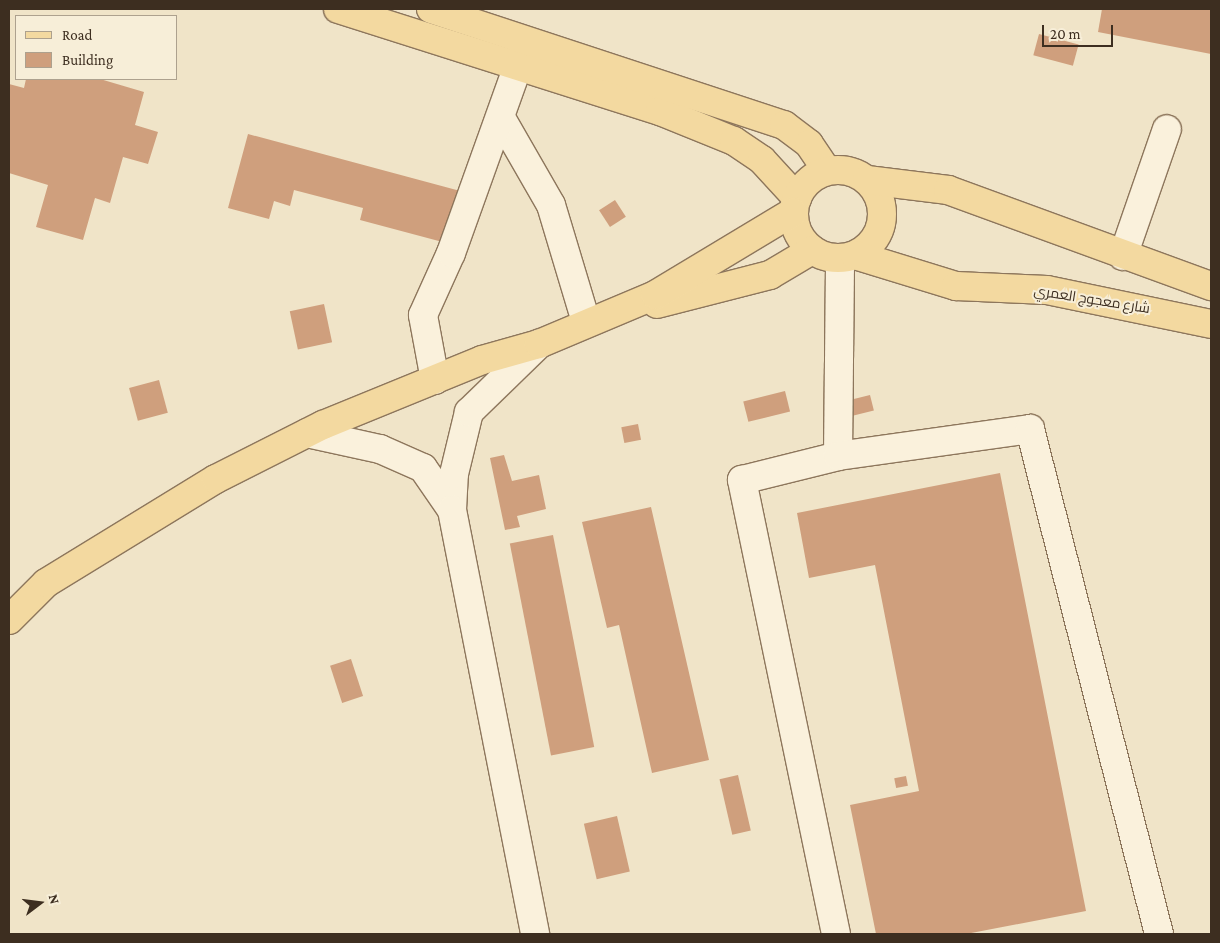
<!DOCTYPE html>
<html>
<head>
<meta charset="utf-8">
<style>
	body { margin:0 }
	#map { position:relative; width:1220px; height:943px; overflow:hidden; background:#f0e4c8; font-family:"Crimson Pro",Cairo,serif }
	div>[style] { position:absolute }
	[style*='--x'] { left:calc(var(--x)*1px); top:calc(var(--y)*1px); width:calc(var(--w)*1px); rotate:calc(var(--a)*1deg) }
	.building>* { inset:0; background:#cf9f7d; transform-origin:0 0 }
	.roads { filter:drop-shadow(1px 0 #8d765c) drop-shadow(-1px 0 #8d765c) drop-shadow(0 1px #8d765c) drop-shadow(0 -1px #8d765c) }
	.minor>* { height:28px; margin:-14px; padding:0 14px; transform-origin:14px; border-radius:14px; background:#faf1dc }
	.major>* { height:28px; margin:-14px; padding:0 14px; transform-origin:14px; border-radius:14px; background:#f3d9a0 }
	.major>.ring { margin:-14px; padding:0; box-sizing:content-box; background:none; border:28px solid #f3d9a0; border-radius:50% }
	span { translate:-50% -50%; white-space:nowrap; text-align:center; line-height:1.15; -webkit-text-stroke:4px #f7eed8; paint-order:stroke }
	.street-label { font-size:14px; color:#3d2e20 }
	.frame { position:absolute; inset:0; border:10px solid #3d2e20; pointer-events:none }
	.legend { position:absolute; left:15px; top:15px; width:162px; height:65px; box-sizing:border-box; background:#f7eed8; border:1px solid #ada18e; margin:0; padding:6px 9px; list-style:none; font-size:15px; color:#3d2e20 }
	.legend li { display:flex; align-items:center; gap:10px; height:25px }
	.legend b { width:25px; border:1px solid #ada18e }
	.north { position:absolute; left:15px; top:878px; width:50px; height:50px; -webkit-text-stroke:4px #f7eed8; paint-order:stroke; rotate:75deg; font-size:14px; font-weight:700; line-height:20px; text-align:center; color:#3d2e20 }
	.north::after { content:''; display:block; margin:auto; width:18px; height:22px; background:#3d2e20; clip-path:polygon(50% 0,100% 100%,50% 72%,0 100%) }
	.scale { position:absolute; left:1042px; top:25px; width:71px; height:22px; box-sizing:border-box; border:2px solid #3d2e20; border-top:0; padding-left:6px; font-size:15px; line-height:18px; white-space:nowrap; color:#3d2e20; -webkit-text-stroke:4px #f7eed8; paint-order:stroke }
</style>
</head>
<body>
<div id="map">
	<div class="building">
		<div style="clip-path:polygon(1102px 9px,1211px 9px,1211px 54px,1098px 32px)"></div>
		<div style="left:1039px;top:34px;width:41px;height:22px;rotate:15deg"></div>
		<div style="clip-path:polygon(26px 79px,100px 79px,144px 92px,135px 125px,158px 132px,148px 164px,123px 157px,110px 203px,95px 198px,83px 240px,36px 227px,48px 185px,9px 173px,9px 84px,24px 88px)"></div>
		<div style="clip-path:polygon(248px 134px,464px 192px,450px 244px,360px 220px,363px 208px,294px 190px,290px 206px,274px 201px,269px 219px,228px 208px)"></div>
		<div style="left:615px;top:200px;width:20px;height:19px;rotate:57deg"></div>
		<div style="left:324px;top:304px;width:39px;height:35px;rotate:78deg"></div>
		<div style="left:159px;top:380px;width:34px;height:31px;rotate:75deg"></div>
		<div style="left:785px;top:391px;width:21px;height:43px;rotate:76deg"></div>
		<div style="left:870px;top:395px;width:16px;height:25px;rotate:76deg"></div>
		<div style="left:638px;top:424px;width:16px;height:17px;rotate:79deg"></div>
		<div style="clip-path:polygon(504px 455px,512px 481px,539px 475px,546px 509px,517px 516px,520px 527px,505px 530px,490px 458px)"></div>
		<div style="clip-path:polygon(1000px 473px,1086px 911px,966px 934px,876px 934px,850px 805px,919px 791px,875px 565px,809px 578px,797px 513px)"></div>
		<div style="clip-path:polygon(651px 507px,709px 760px,652px 773px,619px 625px,607px 628px,582px 522px)"></div>
		<div style="left:553px;top:535px;width:216px;height:44px;rotate:79deg"></div>
		<div style="left:351px;top:659px;width:39px;height:22px;rotate:72deg"></div>
		<div style="left:738px;top:775px;width:57px;height:19px;rotate:77deg"></div>
		<div style="left:906px;top:776px;width:10px;height:12px;rotate:79deg"></div>
		<div style="left:617px;top:816px;width:57px;height:34px;rotate:77deg"></div>
	</div>
	<div class="roads">
		<div class="minor">
			<div style="--x:501;--y:118;--w:100;--a:60.1"></div>
			<div style="--x:551;--y:205;--w:122;--a:73.3"></div>
			<div style="--x:1123;--y:256;--w:134;--a:-70.9"></div>
			<div style="--x:435;--y:380;--w:66;--a:-100.5"></div>
			<div style="--x:423;--y:315;--w:68;--a:-65.7"></div>
			<div style="--x:451;--y:253;--w:222;--a:-70.3"></div>
			<div style="--x:307;--y:433;--w:75;--a:12.4"></div>
			<div style="--x:380;--y:449;--w:47;--a:23.8"></div>
			<div style="--x:423;--y:468;--w:51;--a:55.4"></div>
			<div style="--x:452;--y:510;--w:36;--a:-87"></div>
			<div style="--x:454;--y:474;--w:64;--a:-76.4"></div>
			<div style="--x:469;--y:412;--w:98;--a:-44.2"></div>
			<div style="--x:838;--y:456;--w:197;--a:-89.4"></div>
			<div style="--x:452;--y:510;--w:432;--a:78.9"></div>
			<div style="--x:836;--y:934;--w:464;--a:-101.7"></div>
			<div style="--x:742;--y:480;--w:99;--a:-14"></div>
			<div style="--x:838;--y:456;--w:194;--a:-8"></div>
			<div style="--x:1030;--y:429;--w:521;--a:75.67"></div>
		</div>
		<div class="major">
			<div style="--x:338;--y:9;--w:338;--a:17.6"></div>
			<div style="--x:660;--y:111;--w:80;--a:22.1"></div>
			<div style="--x:734;--y:141;--w:34;--a:34"></div>
			<div style="--x:762;--y:160;--w:52;--a:47.4"></div>
			<div style="--x:431;--y:9;--w:372;--a:18.2"></div>
			<div style="--x:784;--y:125;--w:31;--a:37"></div>
			<div style="--x:809;--y:144;--w:32;--a:56"></div>
			<div class="ring" style="left:794px;top:170px;width:60px;height:60px"></div>
			<div style="--x:867;--y:180;--w:82;--a:7"></div>
			<div style="--x:948;--y:190;--w:280;--a:20.1"></div>
			<div style="--x:855;--y:255;--w:106;--a:17.1"></div>
			<div style="--x:956;--y:286;--w:91;--a:2.5"></div>
			<div style="--x:1047;--y:290;--w:167;--a:11.7"></div>
			<div style="--x:657;--y:304;--w:117;--a:-14.4"></div>
			<div style="--x:770;--y:275;--w:49;--a:-30.8"></div>
			<div style="--x:9;--y:620;--w:52;--a:-45"></div>
			<div style="--x:46;--y:583;--w:199;--a:-31.5"></div>
			<div style="--x:216;--y:479;--w:120;--a:-26.8"></div>
			<div style="--x:323;--y:425;--w:172;--a:-22.2"></div>
			<div style="--x:482;--y:360;--w:59;--a:-15.7"></div>
			<div style="--x:539;--y:344;--w:126;--a:-22.9"></div>
			<div style="--x:655;--y:295;--w:161;--a:-31"></div>
		</div>
	</div>
	<div class="street-label">
		<span style="left:1092px;top:299px;rotate:9deg">شارع معجوج العمري</span>
	</div>
	<div class="frame"></div>
	<ul class="legend">
	<li><b style="height:6px;background:#f3d9a0"></b>Road</li>
	<li><b style="height:14px;background:#cf9f7d"></b>Building</li>
	</ul>
	<div class="north">N</div>
	<div class="scale">20 m</div>
</div>
</body>
</html>
